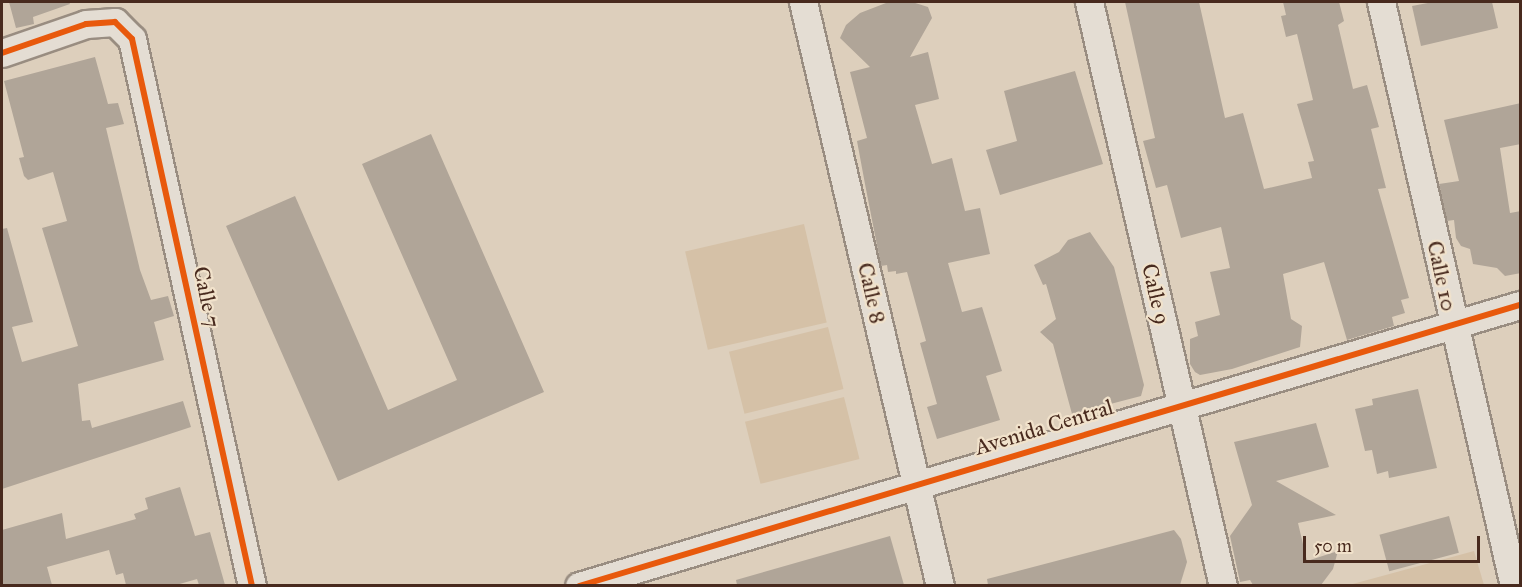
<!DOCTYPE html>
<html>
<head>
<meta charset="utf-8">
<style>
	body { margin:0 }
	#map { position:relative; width:1522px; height:587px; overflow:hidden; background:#ddcfbc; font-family:"IM FELL Great Primer",serif }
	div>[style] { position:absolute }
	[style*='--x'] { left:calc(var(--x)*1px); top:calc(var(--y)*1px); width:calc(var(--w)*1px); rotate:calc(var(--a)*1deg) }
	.green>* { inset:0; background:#d5c1a7; transform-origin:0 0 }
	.building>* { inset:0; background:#b0a598; transform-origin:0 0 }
	.roads { filter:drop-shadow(2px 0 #998d81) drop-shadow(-2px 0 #998d81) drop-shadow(0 2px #998d81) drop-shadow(0 -2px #998d81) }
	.street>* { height:27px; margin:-13.5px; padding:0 13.5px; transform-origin:13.5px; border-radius:13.5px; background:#e4ddd3 }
	.cycleway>* { height:6px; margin:-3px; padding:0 3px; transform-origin:3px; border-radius:3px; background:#e8590c }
	span { translate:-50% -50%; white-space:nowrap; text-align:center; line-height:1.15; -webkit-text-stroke:4.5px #f1e2cb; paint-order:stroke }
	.street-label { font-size:22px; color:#482a1e }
	.frame { position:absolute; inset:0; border:3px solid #482a1e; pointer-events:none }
	.scale { position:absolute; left:1303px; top:536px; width:177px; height:27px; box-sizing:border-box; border:3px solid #482a1e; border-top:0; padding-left:8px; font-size:18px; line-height:21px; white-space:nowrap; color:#482a1e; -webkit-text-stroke:4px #f1e2cb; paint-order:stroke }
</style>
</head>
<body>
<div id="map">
	<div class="green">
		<div style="left:804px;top:224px;width:101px;height:122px;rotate:77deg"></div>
		<div style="left:828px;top:327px;width:64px;height:102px;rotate:76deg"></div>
		<div style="left:844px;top:397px;width:64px;height:102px;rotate:76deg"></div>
		<div style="clip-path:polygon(1474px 551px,1484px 585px,1349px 585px)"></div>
	</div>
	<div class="building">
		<div style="clip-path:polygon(9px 2px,69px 2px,70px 4px,33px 17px,34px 24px,16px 28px)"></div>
		<div style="clip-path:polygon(912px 2px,928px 7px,932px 18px,910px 57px,928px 52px,939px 99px,915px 105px,932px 164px,952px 158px,965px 211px,980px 208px,990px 254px,948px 263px,962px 312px,982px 307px,1002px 371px,986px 376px,1000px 420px,937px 439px,927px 407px,937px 404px,920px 343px,926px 341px,907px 272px,896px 274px,896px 271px,888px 272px,887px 265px,881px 266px,865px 184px,857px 141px,867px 138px,850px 72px,870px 67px,840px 38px,846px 25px,860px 13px,886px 3px)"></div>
		<div style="clip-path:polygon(1125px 2px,1199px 2px,1225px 118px,1243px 113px,1264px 189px,1312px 178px,1308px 162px,1314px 161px,1297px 104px,1313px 100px,1297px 34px,1286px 37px,1281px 16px,1286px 15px,1283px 2px,1339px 2px,1344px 21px,1338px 25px,1353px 89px,1367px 85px,1379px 127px,1371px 129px,1386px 188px,1378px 189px,1409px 298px,1401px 300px,1405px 313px,1392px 317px,1394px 326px,1347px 340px,1324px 262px,1283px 274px,1291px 319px,1302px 326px,1300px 347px,1232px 369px,1200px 375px,1195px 372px,1190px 364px,1190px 339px,1198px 336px,1195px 322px,1220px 315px,1210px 272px,1230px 268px,1221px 227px,1181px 238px,1167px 185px,1156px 188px,1143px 141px,1155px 138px)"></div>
		<div style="clip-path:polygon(1433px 2px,1492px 2px,1498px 28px,1421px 46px,1412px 6px)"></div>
		<div style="clip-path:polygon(95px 57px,108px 104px,118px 103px,124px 124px,106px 128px,140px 270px,151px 300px,168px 296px,174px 316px,154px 322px,164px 360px,78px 384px,82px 421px,90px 420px,92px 428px,183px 401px,191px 427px,2px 489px,2px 229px,7px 228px,33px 322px,12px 327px,22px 362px,78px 346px,42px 228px,67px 221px,53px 172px,28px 180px,24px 176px,19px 158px,24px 157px,4px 81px)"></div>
		<div style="clip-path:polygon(1075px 71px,1103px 164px,1000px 195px,986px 150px,1017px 141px,1004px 91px)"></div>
		<div style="clip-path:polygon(1521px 103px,1521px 144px,1500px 148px,1510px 213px,1521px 211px,1521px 273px,1505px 276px,1497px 268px,1473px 264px,1470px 249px,1461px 246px,1456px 238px,1454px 220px,1447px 221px,1439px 184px,1459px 181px,1444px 120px)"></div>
		<div style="clip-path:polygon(431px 134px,544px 392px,338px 481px,226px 226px,295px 196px,388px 410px,457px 380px,362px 164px)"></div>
		<div style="clip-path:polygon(1090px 232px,1114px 267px,1144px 385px,1141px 396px,1072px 414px,1053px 344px,1040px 332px,1056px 319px,1046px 284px,1043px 285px,1034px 265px,1059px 252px,1068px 240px)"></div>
		<div style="clip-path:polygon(1418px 389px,1437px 468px,1389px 478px,1388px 471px,1377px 474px,1372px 450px,1365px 451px,1355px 409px,1373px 405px,1372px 399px)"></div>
		<div style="clip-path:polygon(1316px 423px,1329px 467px,1276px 481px,1336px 515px,1298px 523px,1307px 561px,1338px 551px,1333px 569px,1321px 585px,1253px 585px,1250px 580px,1240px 582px,1230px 536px,1252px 505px,1234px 442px)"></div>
		<div style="clip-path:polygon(180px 487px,195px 536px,210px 532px,225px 585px,199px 585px,197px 579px,176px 585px,126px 585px,123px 573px,116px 575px,109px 550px,47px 567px,52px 585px,2px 585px,2px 530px,62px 513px,66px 539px,136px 519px,134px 514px,148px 509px,145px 498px)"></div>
		<div style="left:1449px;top:516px;width:38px;height:72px;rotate:75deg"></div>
		<div style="clip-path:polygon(1174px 530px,1181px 539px,1187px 562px,1180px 585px,988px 585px,987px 579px)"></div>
		<div style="clip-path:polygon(890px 536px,904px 585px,737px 585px,736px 580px)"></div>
	</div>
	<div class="roads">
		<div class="street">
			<div style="--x:803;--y:2;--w:600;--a:76.8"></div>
			<div style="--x:1089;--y:2;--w:599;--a:77.08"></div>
			<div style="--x:1381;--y:2;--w:599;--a:77.17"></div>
			<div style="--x:2;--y:53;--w:89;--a:-19"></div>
			<div style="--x:86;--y:24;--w:29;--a:-4"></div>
			<div style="--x:115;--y:22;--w:24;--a:45"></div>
			<div style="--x:132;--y:39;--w:560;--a:77.63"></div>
			<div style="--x:579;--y:586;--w:982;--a:-16.63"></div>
		</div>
	</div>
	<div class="cycleway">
		<div style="--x:2;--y:53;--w:89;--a:-19"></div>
		<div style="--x:86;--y:24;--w:29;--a:-4"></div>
		<div style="--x:115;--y:22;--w:24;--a:45"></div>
		<div style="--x:132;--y:39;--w:560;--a:77.63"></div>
		<div style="--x:579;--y:586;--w:982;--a:-16.63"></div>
	</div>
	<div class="street-label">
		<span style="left:1442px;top:276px;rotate:78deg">Calle 10</span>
		<span style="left:872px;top:293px;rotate:77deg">Calle 8</span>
		<span style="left:1156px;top:294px;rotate:77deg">Calle 9</span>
		<span style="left:207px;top:297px;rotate:78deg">Calle 7</span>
		<span style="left:1044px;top:427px;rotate:-17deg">Avenida Central</span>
	</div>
	<div class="frame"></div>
	<div class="scale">50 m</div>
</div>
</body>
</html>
